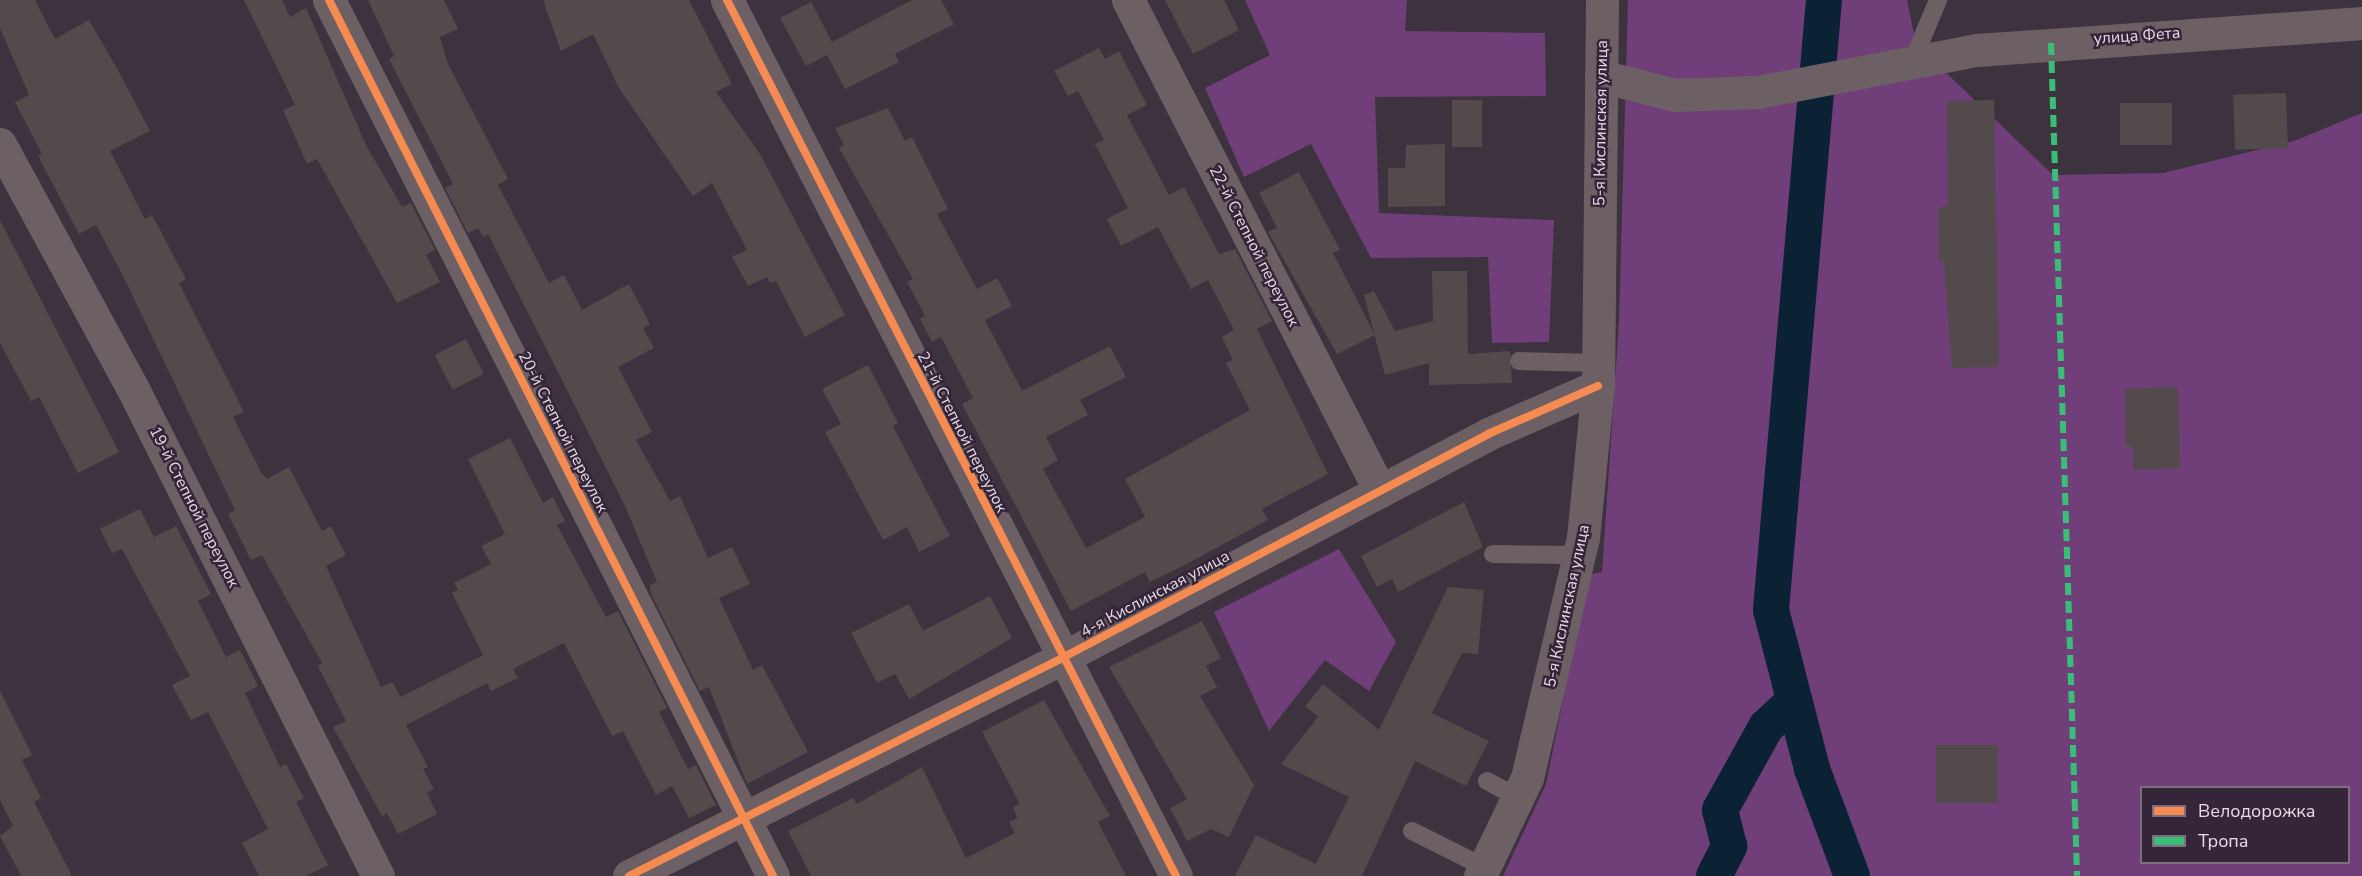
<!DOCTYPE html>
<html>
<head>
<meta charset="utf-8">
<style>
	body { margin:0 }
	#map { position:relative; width:2362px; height:876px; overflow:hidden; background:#3c333e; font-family:"Nunito Sans",sans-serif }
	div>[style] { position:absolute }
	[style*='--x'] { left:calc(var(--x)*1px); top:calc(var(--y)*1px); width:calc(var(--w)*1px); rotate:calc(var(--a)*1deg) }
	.green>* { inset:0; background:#703e79 }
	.canal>* { height:36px; margin:-18px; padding:0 18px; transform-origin:18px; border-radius:18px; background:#0a2234 }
	.building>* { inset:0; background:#524a4b; transform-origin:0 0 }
	.service>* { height:18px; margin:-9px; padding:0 9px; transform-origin:9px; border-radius:9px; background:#6d6065 }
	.minor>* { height:33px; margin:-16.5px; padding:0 16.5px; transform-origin:16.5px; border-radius:16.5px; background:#6d6065 }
	.tertiary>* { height:33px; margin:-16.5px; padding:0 16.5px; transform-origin:16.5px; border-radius:16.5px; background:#6d6065 }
	.quiet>* { height:6px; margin-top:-3px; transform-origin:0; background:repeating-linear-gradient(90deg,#3abd76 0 12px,transparent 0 18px) }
	.cycleway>* { height:8px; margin:-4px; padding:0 4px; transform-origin:4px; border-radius:4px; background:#f68b52 }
	span { translate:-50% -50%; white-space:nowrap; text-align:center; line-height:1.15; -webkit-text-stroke:5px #352538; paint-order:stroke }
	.street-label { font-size:16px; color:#e6dbe7 }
	.legend { position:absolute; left:2140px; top:786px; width:210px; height:78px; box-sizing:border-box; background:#352538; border:2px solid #7c6e7e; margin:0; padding:8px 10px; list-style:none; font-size:18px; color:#e6dbe7 }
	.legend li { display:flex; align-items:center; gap:12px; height:30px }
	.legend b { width:30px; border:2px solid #7c6e7e }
</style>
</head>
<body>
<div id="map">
	<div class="green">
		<div style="clip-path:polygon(1245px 0,1407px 0,1405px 31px,1545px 33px,1546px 96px,1375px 97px,1379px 213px,1554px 220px,1549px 342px,1492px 343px,1488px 257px,1371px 258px,1311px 144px,1244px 177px,1205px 88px,1270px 55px)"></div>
		<div style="clip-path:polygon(evenodd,1628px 0,1907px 0,1916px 44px,2053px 175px,2163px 173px,2294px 141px,2362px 113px,2362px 876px,1503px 876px,1546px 784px,1588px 575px,1602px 572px,1619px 322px,1628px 0,2142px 788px,2348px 788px,2348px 862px,2142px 862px,2142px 788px)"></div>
		<div style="clip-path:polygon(1339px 549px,1396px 642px,1369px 691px,1325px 660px,1269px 731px,1214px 612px)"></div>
	</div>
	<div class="canal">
		<div style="--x:1824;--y:0;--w:612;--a:94.97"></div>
		<div style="--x:1771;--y:610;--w:164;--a:75.5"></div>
		<div style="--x:1812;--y:769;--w:114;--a:69.5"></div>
		<div style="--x:1714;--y:876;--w:34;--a:-63"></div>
		<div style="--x:1729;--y:846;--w:37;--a:-104"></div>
		<div style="--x:1720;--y:810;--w:95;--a:-61"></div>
		<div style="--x:1766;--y:727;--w:38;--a:-43"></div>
	</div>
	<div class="building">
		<div style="clip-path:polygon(0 0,35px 0,55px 39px,89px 20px,119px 72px,150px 131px,110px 151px,145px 219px,152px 215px,186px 279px,179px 283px,244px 412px,233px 417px,261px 472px,267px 479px,289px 467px,322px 531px,331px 526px,346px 555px,326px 566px,381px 687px,392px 682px,401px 697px,483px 655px,452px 593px,458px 590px,454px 583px,491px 564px,481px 546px,505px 534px,468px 459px,510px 438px,543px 503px,553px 497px,565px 521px,557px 525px,606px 617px,618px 611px,667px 708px,659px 712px,688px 769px,696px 765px,716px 805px,689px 818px,672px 786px,656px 795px,623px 731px,612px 736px,564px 643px,513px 669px,518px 678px,491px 691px,487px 683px,406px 725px,428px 767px,423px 769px,434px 789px,427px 793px,437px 814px,398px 834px,387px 813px,382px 816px,333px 727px,346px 721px,318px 666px,322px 663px,262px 555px,251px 560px,228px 514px,235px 510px,126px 282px,96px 225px,79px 234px,38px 156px,42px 154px,15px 102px,29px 95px,0 28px)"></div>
		<div style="clip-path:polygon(244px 0,282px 0,290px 17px,306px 8px,366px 145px,402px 207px,411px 203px,435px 250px,426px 255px,440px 282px,397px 303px,317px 159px,307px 164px,283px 110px,295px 105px)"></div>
		<div style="clip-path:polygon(368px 0,444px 0,458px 29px,440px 37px,448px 64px,508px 179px,498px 185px,549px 283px,564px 275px,582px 310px,629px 284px,650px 324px,643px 328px,654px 348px,618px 367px,652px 432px,636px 440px,670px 501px,680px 496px,708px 558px,732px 547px,750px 584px,719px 598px,753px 670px,762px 665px,808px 752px,747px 784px,709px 687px,700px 691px,651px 594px,650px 585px,657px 582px,625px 506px,559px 374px,488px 234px,483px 237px,478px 228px,468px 233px,445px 188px,453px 184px,389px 59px,394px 56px)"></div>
		<div style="clip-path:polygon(543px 0,689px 0,732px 84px,716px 92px,760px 154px,845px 315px,805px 337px,776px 281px,770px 283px,767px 277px,748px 286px,732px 257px,747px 250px,712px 183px,693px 196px,619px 88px,593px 34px,561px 51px)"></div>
		<div style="clip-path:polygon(912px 0,941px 0,954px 24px,895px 54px,899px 62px,845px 89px,827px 55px,806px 66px,780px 18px,811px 2px,832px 42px)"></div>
		<div style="clip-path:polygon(1165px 0,1224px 0,1239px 30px,1193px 54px)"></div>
		<div style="clip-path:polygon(1099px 48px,1105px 59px,1119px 51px,1147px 105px,1127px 115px,1169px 195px,1184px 187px,1219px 254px,1235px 249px,1272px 321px,1257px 329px,1328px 474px,1262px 509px,1268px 520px,1179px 568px,1150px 582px,1145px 572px,1071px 611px,962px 404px,973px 398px,941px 337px,932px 342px,920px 319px,925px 316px,907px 282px,913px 279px,839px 148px,844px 145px,835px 128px,888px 108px,905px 141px,912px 137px,948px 209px,937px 214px,977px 289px,997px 278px,1012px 306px,985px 320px,1022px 391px,1110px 346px,1126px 377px,1080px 400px,1088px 415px,1046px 437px,1058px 460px,1043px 469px,1086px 548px,1145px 517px,1125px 479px,1250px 410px,1226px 363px,1233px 360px,1222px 337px,1234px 330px,1208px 280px,1191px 289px,1158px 227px,1121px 246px,1107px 219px,1128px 208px,1095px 144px,1104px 140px,1078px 91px,1068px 96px,1054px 71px)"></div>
		<div style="left:2286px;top:93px;width:55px;height:53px;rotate:88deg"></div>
		<div style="left:1452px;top:100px;width:30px;height:47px"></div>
		<div style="clip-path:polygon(1994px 100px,1999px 367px,1952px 368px,1944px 262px,1939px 262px,1938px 207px,1948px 207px,1947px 101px)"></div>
		<div style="left:2172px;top:103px;width:42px;height:52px;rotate:90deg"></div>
		<div style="clip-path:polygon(1445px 144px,1445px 206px,1388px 207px,1388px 168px,1405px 168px,1406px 145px)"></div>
		<div style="clip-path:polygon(1299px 172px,1340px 250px,1333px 253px,1375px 335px,1337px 354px,1268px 232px,1277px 228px,1259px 193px)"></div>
		<div style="clip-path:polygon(0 220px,119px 452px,78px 473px,39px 397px,31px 401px,0 343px)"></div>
		<div style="clip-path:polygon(1432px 271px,1467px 271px,1468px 354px,1510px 351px,1512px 383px,1429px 385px,1429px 363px,1385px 375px,1364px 295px,1374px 291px,1395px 331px,1433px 321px)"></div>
		<div style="left:466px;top:339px;width:39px;height:35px;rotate:63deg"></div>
		<div style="clip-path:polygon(868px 365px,898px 423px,893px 426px,950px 536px,919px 552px,907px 527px,883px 540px,825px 432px,841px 424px,822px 389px)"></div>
		<div style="clip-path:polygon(2178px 387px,2180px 468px,2133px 470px,2133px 447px,2126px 447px,2125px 389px)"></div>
		<div style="clip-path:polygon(1464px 502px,1483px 547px,1398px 592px,1392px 579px,1377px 587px,1361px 556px)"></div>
		<div style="clip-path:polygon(140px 509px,154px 537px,176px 526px,211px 594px,198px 601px,226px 657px,240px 650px,258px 686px,245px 693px,280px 767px,286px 764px,304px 798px,296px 802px,328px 865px,306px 876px,259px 876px,242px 843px,268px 829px,208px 712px,191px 720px,172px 685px,190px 676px,122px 549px,112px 553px,100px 529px)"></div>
		<div style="clip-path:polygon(1448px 587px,1484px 590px,1478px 654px,1462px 653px,1432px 713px,1489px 741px,1466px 786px,1415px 761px,1362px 876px,1235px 876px,1256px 835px,1316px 864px,1349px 797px,1281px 764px,1318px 717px,1305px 706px,1323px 684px,1379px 730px)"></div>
		<div style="clip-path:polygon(990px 596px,1012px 638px,909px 699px,895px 674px,877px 683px,851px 633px,909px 604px,923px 631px)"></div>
		<div style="clip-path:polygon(1202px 621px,1221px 658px,1206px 666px,1217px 687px,1200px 696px,1254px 785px,1229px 837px,1211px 829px,1187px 841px,1170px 808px,1187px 799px,1109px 667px)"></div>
		<div style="clip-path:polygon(0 691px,32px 755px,22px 760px,41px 798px,34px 802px,72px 876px,21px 876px,0 836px,13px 826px,0 800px)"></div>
		<div style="clip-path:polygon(1044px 700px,1110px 816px,1098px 822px,1126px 876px,811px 876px,788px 831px,853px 798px,857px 804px,922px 767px,966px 858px,1015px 833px,1009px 822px,1017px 818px,1013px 807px,1020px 804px,982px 732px)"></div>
		<div style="left:1936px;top:745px;width:62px;height:58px"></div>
	</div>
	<div class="service">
		<div style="--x:1913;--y:60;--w:65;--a:-67.4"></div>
		<div style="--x:1519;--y:361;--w:79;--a:1.5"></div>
		<div style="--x:1493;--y:554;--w:87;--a:0.7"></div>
		<div style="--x:1487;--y:781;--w:34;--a:28"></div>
		<div style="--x:1412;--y:831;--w:80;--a:26.6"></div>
	</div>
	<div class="minor">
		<div style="--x:329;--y:0;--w:982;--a:63.12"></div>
		<div style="--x:727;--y:0;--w:984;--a:62.86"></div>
		<div style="--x:1128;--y:0;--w:552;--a:62.83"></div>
		<div style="--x:1601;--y:76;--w:76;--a:14.4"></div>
		<div style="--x:1675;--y:95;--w:83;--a:-2.1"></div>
		<div style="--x:1758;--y:92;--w:223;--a:-10.9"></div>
		<div style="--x:1977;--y:50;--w:386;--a:-4"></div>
		<div style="--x:0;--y:144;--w:274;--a:61.5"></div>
		<div style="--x:131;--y:385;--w:550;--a:63.3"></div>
		<div style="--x:629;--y:876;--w:485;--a:-26.7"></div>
		<div style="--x:1062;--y:658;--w:481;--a:-27.7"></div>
		<div style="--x:1488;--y:434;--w:120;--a:-23.6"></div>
	</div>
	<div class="tertiary">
		<div style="--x:1480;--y:876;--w:109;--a:-64.4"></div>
		<div style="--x:1527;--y:778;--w:246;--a:-76.9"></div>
		<div style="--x:1583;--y:538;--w:153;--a:-84.4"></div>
		<div style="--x:1598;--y:386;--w:386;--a:-89.4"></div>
	</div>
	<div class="quiet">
		<div style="--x:2051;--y:43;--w:833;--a:88.21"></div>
	</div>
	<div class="cycleway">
		<div style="--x:329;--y:0;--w:982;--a:63.12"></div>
		<div style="--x:727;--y:0;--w:984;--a:62.86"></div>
		<div style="--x:629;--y:876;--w:485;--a:-26.7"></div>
		<div style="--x:1062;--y:658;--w:481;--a:-27.7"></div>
		<div style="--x:1488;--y:434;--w:120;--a:-23.6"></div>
	</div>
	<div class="street-label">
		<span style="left:2137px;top:36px;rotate:-4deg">улица Фета</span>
		<span style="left:1601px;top:123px;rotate:-89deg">5-я Кислинская улица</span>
		<span style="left:1254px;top:246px;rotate:63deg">22-й Степной переулок</span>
		<span style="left:563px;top:432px;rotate:63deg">20-й Степной переулок</span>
		<span style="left:962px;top:432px;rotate:63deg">21-й Степной переулок</span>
		<span style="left:194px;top:507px;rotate:63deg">19-й Степной переулок</span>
		<span style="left:1155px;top:594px;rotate:-28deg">4-я Кислинская улица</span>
		<span style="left:1567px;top:606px;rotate:-78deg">5-я Кислинская улица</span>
	</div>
	<ul class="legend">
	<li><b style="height:8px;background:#f68b52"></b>Велодорожка</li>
	<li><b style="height:8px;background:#3abd76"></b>Тропа</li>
	</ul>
</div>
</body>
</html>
